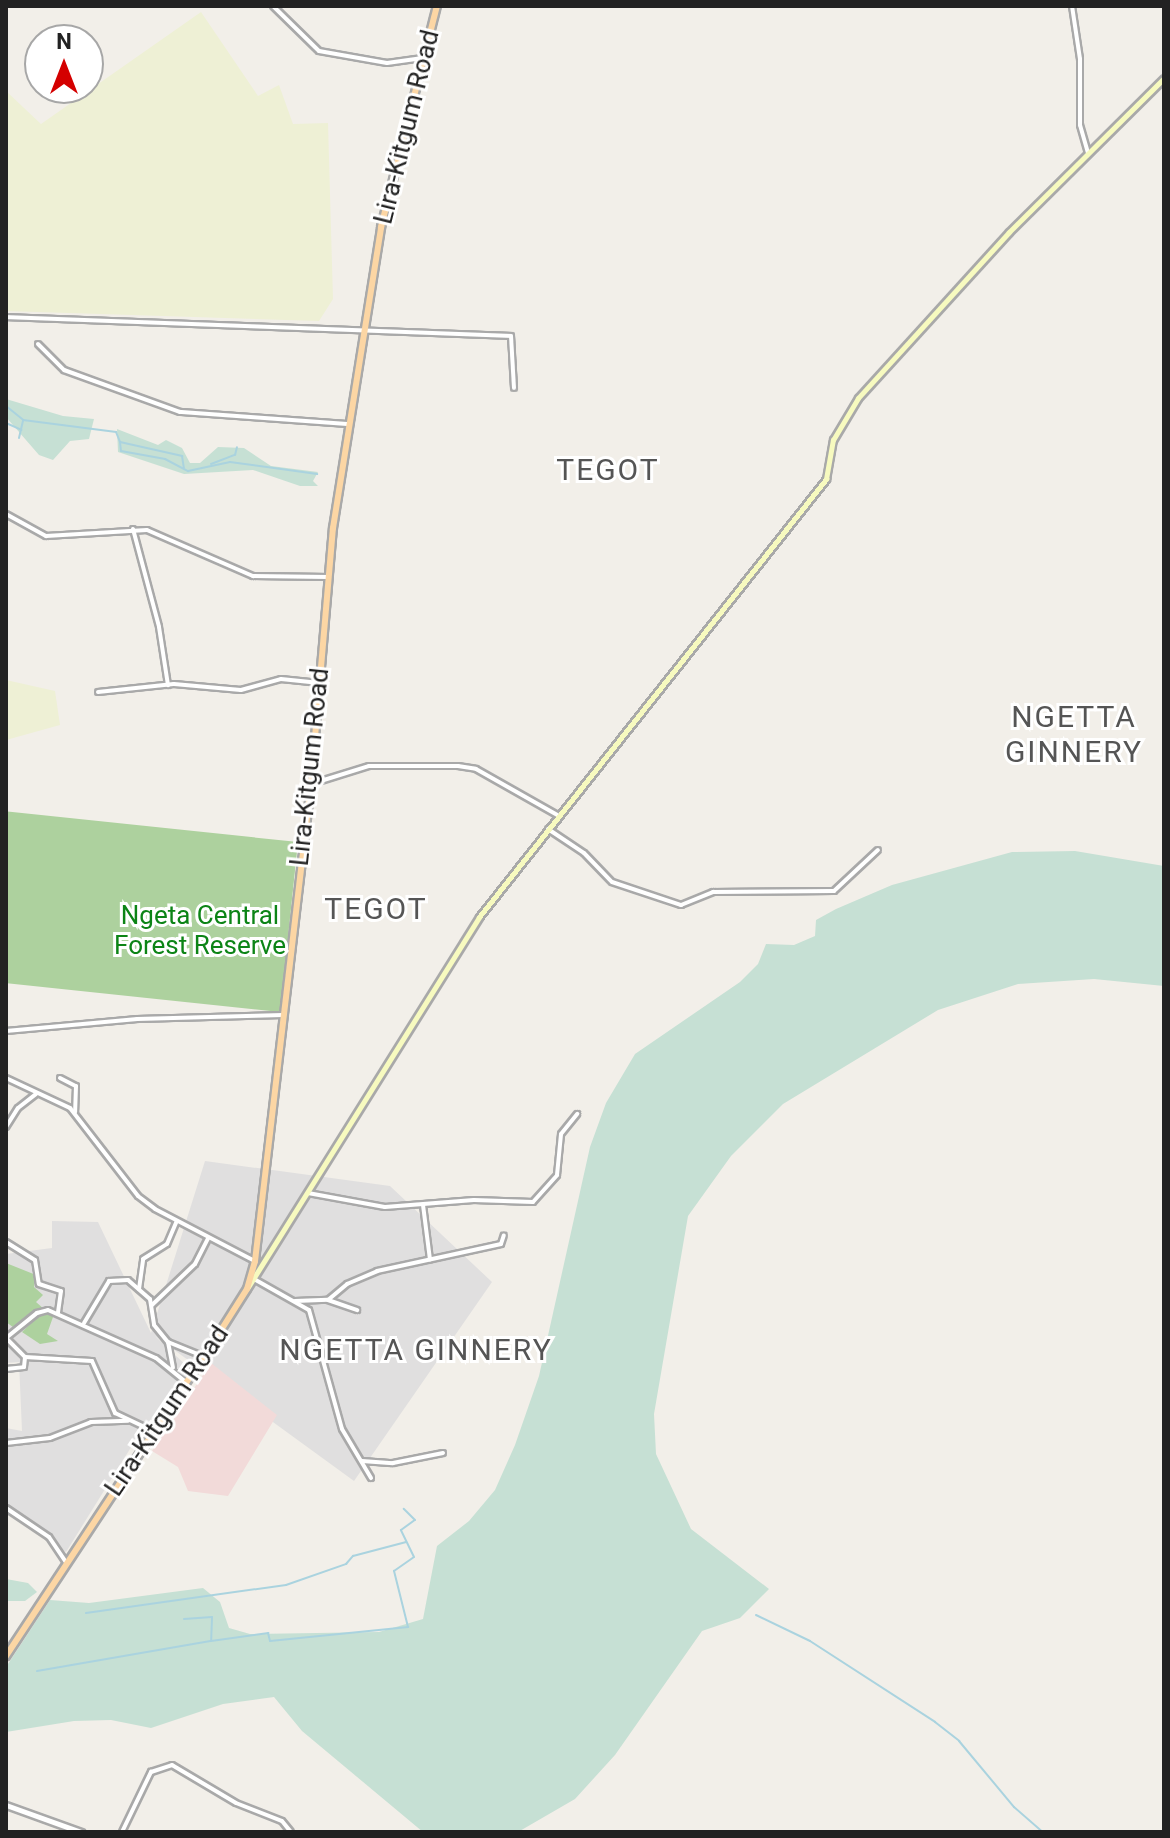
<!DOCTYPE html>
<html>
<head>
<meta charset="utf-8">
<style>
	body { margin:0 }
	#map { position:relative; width:1170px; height:1838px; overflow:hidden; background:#f2efe9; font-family:Roboto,sans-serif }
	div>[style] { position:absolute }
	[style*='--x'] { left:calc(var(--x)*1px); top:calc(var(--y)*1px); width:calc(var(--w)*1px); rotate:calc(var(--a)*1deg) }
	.residential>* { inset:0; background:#e0dfdf }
	.commercial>* { inset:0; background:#f2dad9 }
	.farmland>* { inset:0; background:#eef0d5 }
	.forest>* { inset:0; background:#add19e; transform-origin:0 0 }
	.wetland>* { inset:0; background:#c6e0d4 }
	.stream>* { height:2px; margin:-1px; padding:0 1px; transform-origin:1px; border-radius:1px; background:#aad3df }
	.roads { filter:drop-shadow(2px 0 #a9a9a9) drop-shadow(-2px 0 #a9a9a9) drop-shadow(0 2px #a9a9a9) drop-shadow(0 -2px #a9a9a9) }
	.minor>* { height:4px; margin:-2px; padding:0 2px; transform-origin:2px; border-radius:2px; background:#fff }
	.tertiary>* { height:5px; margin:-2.5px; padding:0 2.5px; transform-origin:2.5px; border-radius:2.5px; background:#fff }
	.secondary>* { height:5px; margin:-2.5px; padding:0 2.5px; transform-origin:2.5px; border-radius:2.5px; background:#f7fabf }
	.primary>* { height:6px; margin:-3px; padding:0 3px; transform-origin:3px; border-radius:3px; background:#fcd6a4 }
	span { translate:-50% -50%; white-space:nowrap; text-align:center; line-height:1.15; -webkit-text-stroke:6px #fff; paint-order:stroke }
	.street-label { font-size:26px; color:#222 }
	.park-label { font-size:26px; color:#0c8416 }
	.quarter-label { font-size:30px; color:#555; letter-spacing:2px }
	.frame { position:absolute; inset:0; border:8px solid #222; pointer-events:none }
	.north { position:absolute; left:24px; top:24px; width:80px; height:80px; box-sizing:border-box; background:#fff; border:2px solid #a7a7a7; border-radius:50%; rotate:0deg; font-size:22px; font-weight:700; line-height:32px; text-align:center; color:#222 }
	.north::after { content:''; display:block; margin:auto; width:28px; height:36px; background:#d40000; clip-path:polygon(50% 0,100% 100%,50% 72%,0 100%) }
</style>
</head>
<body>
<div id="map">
	<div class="residential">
		<div style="clip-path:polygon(205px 1161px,390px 1186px,492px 1282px,354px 1481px,155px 1336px,190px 1369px,164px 1410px,143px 1428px,66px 1552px,6px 1513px,6px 1428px,22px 1431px,19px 1362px,6px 1363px,6px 1254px,52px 1248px,52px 1221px,98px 1222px,151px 1333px)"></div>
	</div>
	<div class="commercial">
		<div style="clip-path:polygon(211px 1363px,277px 1415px,228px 1496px,188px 1491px,178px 1467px,152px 1451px)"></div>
	</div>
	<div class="farmland">
		<div style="clip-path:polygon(201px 12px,258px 96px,279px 85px,293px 124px,328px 123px,333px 299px,319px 321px,6px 311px,6px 91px,41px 124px)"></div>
		<div style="clip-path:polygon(6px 680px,55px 691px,60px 725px,6px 740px)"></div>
	</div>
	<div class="forest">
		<div style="left:298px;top:842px;width:171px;height:292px;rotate:96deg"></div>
		<div style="clip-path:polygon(6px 1263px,36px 1275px,34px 1287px,43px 1295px,36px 1302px,53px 1317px,47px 1334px,58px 1341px,40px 1344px,22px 1332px,30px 1324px,17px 1330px,6px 1322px)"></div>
	</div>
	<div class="wetland">
		<div style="clip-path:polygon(6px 399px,63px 416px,94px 419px,89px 439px,70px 441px,53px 460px,39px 455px,6px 417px)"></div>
		<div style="clip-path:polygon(117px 429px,158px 445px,166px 440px,182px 448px,190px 463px,200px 463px,218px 447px,244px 448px,271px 466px,318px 472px,313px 481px,318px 486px,300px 486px,253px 470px,184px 474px,118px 452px)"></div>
		<div style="clip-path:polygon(1075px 851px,1164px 866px,1164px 986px,1094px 979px,1018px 984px,938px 1010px,783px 1104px,731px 1156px,688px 1216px,654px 1414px,656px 1454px,691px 1529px,769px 1589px,740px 1618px,702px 1631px,615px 1755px,575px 1799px,518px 1832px,423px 1832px,302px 1731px,274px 1697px,223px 1704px,151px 1728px,111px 1720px,74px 1721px,6px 1732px,6px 1667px,50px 1600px,89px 1603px,203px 1588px,220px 1602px,229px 1628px,250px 1634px,379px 1632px,423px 1619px,437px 1546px,469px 1521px,495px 1490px,515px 1445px,539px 1376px,590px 1147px,606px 1103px,635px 1054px,740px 982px,758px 964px,766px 944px,794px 945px,815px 936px,816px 920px,836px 909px,892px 885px,1012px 852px)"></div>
		<div style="clip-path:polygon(6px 1579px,28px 1583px,37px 1592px,25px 1601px,6px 1601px)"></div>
	</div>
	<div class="stream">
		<div style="--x:6;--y:406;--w:22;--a:39"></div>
		<div style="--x:23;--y:420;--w:94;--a:7.4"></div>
		<div style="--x:116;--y:432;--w:11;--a:68"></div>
		<div style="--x:120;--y:442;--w:64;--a:12.7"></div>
		<div style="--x:182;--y:456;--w:12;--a:81"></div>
		<div style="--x:6;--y:423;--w:17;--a:24"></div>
		<div style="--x:19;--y:438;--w:18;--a:-77"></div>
		<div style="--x:120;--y:442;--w:9;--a:84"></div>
		<div style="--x:121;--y:451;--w:45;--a:10.3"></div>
		<div style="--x:165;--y:459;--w:26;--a:28"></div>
		<div style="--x:188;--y:471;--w:43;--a:-12.1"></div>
		<div style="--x:230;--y:462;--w:88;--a:7.9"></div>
		<div style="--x:211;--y:464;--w:26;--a:-21"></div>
		<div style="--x:235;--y:455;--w:8;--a:-76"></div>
		<div style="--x:86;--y:1613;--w:202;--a:-8"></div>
		<div style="--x:286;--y:1585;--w:64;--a:-19.3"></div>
		<div style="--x:346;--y:1564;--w:11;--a:-49"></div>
		<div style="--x:353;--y:1556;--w:55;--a:-14.8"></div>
		<div style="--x:756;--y:1615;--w:60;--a:25.7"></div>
		<div style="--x:810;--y:1641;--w:149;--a:32.9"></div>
		<div style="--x:935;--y:1722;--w:31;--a:38"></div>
		<div style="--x:959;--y:1741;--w:86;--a:50.2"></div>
		<div style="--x:1014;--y:1807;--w:38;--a:41"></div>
		<div style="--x:184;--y:1619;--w:28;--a:-4"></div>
		<div style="--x:212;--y:1617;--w:24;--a:92"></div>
		<div style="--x:211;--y:1641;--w:58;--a:-8"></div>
		<div style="--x:268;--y:1633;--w:8;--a:76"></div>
		<div style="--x:270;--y:1641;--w:139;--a:-5.8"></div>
		<div style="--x:408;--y:1627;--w:58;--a:-104"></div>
		<div style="--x:394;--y:1571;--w:24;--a:-35"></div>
		<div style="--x:414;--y:1557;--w:30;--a:-116"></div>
		<div style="--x:401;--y:1530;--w:17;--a:-36"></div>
		<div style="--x:415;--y:1520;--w:16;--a:-135"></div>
		<div style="--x:37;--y:1671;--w:176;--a:-9.8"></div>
	</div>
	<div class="roads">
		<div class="minor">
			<div style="--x:273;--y:6;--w:64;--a:44.4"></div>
			<div style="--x:319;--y:51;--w:69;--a:10"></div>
			<div style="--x:387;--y:63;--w:36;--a:-8"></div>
			<div style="--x:1072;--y:6;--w:54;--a:81.4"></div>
			<div style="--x:1080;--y:59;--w:66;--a:90"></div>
			<div style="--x:1080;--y:125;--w:29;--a:74"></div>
			<div style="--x:6;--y:317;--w:505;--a:2.15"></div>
			<div style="--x:511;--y:336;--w:52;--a:86.7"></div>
			<div style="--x:38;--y:344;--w:37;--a:45"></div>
			<div style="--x:64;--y:370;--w:123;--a:19.9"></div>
			<div style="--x:180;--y:412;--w:169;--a:4.1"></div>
			<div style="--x:6;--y:514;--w:46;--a:28.8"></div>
			<div style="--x:46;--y:536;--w:101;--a:-3.4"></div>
			<div style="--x:147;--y:530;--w:116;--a:23.5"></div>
			<div style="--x:253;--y:576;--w:75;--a:0.8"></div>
			<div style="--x:133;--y:529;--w:101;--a:75.1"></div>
			<div style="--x:159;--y:627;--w:59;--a:81.2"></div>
			<div style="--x:98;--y:692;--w:76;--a:-6"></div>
			<div style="--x:174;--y:684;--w:67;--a:5.1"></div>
			<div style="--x:241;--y:690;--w:41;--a:-15.4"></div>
			<div style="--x:281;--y:679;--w:39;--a:6"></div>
			<div style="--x:311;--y:784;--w:61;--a:-17.2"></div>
			<div style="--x:369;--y:766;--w:89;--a:0"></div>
			<div style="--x:458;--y:766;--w:18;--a:9"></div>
			<div style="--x:476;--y:769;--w:95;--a:29.5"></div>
			<div style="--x:548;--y:829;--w:43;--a:33.7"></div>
			<div style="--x:584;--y:853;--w:40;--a:46"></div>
			<div style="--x:612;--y:882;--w:73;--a:18.4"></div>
			<div style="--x:681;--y:905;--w:35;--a:-22"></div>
			<div style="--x:713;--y:892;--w:121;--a:-0.5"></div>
			<div style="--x:834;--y:891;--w:60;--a:-43"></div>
			<div style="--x:6;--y:1031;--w:132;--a:-5.2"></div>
			<div style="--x:137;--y:1019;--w:146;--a:-1.6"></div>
			<div style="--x:6;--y:1078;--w:71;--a:25.1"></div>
			<div style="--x:70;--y:1108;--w:111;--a:52.3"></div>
			<div style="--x:138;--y:1196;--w:21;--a:37"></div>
			<div style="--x:155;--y:1209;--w:113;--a:27.5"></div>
			<div style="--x:60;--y:1078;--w:18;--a:27"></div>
			<div style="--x:76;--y:1086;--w:26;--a:92"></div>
			<div style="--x:6;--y:1127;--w:22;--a:-58"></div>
			<div style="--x:18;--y:1108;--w:23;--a:-38"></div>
			<div style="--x:308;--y:1193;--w:78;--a:10.3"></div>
			<div style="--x:385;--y:1207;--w:89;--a:-4.5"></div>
			<div style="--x:474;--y:1200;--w:59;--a:1.9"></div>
			<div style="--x:533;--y:1202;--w:36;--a:-48"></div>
			<div style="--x:557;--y:1175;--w:41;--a:-84.4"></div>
			<div style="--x:561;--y:1134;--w:26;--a:-51"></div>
			<div style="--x:423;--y:1205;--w:55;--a:82.7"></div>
			<div style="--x:6;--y:1242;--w:34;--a:32"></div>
			<div style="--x:35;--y:1260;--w:24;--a:81"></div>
			<div style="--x:39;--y:1284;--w:23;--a:18"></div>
			<div style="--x:61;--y:1291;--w:22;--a:98"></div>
			<div style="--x:254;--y:1279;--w:63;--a:29.4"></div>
			<div style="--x:309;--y:1310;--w:123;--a:74.5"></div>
			<div style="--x:342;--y:1429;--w:57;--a:59.4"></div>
			<div style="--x:139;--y:1289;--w:30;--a:-82"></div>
			<div style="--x:143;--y:1259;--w:28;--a:-32"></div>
			<div style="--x:167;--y:1244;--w:25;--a:-67"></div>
			<div style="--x:328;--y:1300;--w:25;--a:-40"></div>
			<div style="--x:347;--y:1284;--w:33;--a:-23"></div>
			<div style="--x:377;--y:1271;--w:127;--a:-12.3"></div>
			<div style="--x:501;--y:1244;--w:9;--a:-72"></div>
			<div style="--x:295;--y:1301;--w:33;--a:-2"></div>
			<div style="--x:328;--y:1300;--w:31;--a:19"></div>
			<div style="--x:152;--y:1305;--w:59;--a:-43.6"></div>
			<div style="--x:195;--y:1264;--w:29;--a:-63"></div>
			<div style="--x:84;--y:1323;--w:49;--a:-59.2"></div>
			<div style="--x:109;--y:1281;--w:19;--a:-3"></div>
			<div style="--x:128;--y:1280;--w:29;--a:41"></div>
			<div style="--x:150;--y:1299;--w:26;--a:81"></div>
			<div style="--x:154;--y:1325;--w:22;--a:51"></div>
			<div style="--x:168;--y:1342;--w:26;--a:79"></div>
			<div style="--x:6;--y:1338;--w:40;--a:-39"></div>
			<div style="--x:37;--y:1313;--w:11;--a:-15"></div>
			<div style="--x:48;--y:1310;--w:118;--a:24"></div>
			<div style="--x:156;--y:1358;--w:38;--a:39"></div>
			<div style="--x:6;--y:1338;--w:27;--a:45"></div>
			<div style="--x:25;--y:1357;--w:67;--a:3.4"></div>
			<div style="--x:92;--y:1361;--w:57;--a:66.1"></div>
			<div style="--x:115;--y:1413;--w:42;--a:25.3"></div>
			<div style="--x:168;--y:1342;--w:38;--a:22"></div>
			<div style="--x:6;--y:1369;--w:18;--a:-6"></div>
			<div style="--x:24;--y:1367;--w:10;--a:-84"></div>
			<div style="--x:6;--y:1443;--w:44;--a:-6.5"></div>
			<div style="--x:50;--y:1438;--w:44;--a:-21.3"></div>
			<div style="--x:91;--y:1422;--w:37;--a:-2"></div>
			<div style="--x:362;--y:1461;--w:31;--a:4"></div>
			<div style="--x:393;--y:1463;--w:51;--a:-11.3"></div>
			<div style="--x:6;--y:1508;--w:52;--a:34"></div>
			<div style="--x:49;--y:1537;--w:30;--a:56"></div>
			<div style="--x:122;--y:1832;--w:67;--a:-64.2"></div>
			<div style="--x:151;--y:1772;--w:22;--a:-18"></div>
			<div style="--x:172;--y:1765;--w:74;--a:30.7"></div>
			<div style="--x:236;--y:1803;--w:49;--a:21.4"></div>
			<div style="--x:282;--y:1821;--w:14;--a:51"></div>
		</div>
		<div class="tertiary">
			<div style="--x:6;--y:1805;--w:80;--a:19.8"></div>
		</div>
		<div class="secondary">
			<div style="--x:248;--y:1287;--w:436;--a:-58"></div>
			<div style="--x:479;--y:917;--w:559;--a:-51.61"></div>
			<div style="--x:826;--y:479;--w:40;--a:-80"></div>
			<div style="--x:833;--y:440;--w:49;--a:-59.2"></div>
			<div style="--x:858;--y:398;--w:224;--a:-47.7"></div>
			<div style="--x:1009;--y:232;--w:218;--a:-44.8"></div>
		</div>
		<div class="primary">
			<div style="--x:6;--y:1656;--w:385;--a:-56.6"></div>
			<div style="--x:218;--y:1335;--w:54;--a:-57.8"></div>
			<div style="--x:247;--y:1289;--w:29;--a:-74"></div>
			<div style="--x:255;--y:1261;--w:480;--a:-83.3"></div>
			<div style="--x:311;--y:784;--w:257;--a:-85.1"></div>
			<div style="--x:333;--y:528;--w:305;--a:-80.9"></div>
			<div style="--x:381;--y:227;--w:228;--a:-75.8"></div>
		</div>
	</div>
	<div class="street-label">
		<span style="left:407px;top:127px;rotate:-76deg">Lira-Kitgum Road</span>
		<span style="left:310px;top:767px;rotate:-84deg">Lira-Kitgum Road</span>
		<span style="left:167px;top:1411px;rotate:-56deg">Lira-Kitgum Road</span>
	</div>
	<div class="park-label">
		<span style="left:200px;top:931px">Ngeta Central<br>Forest Reserve</span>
	</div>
	<div class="quarter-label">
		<span style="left:608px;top:470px">TEGOT</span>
		<span style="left:1074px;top:734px">NGETTA<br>GINNERY</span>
		<span style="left:376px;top:909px">TEGOT</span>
		<span style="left:416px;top:1350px">NGETTA GINNERY</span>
	</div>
	<div class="frame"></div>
	<div class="north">N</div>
</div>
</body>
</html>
